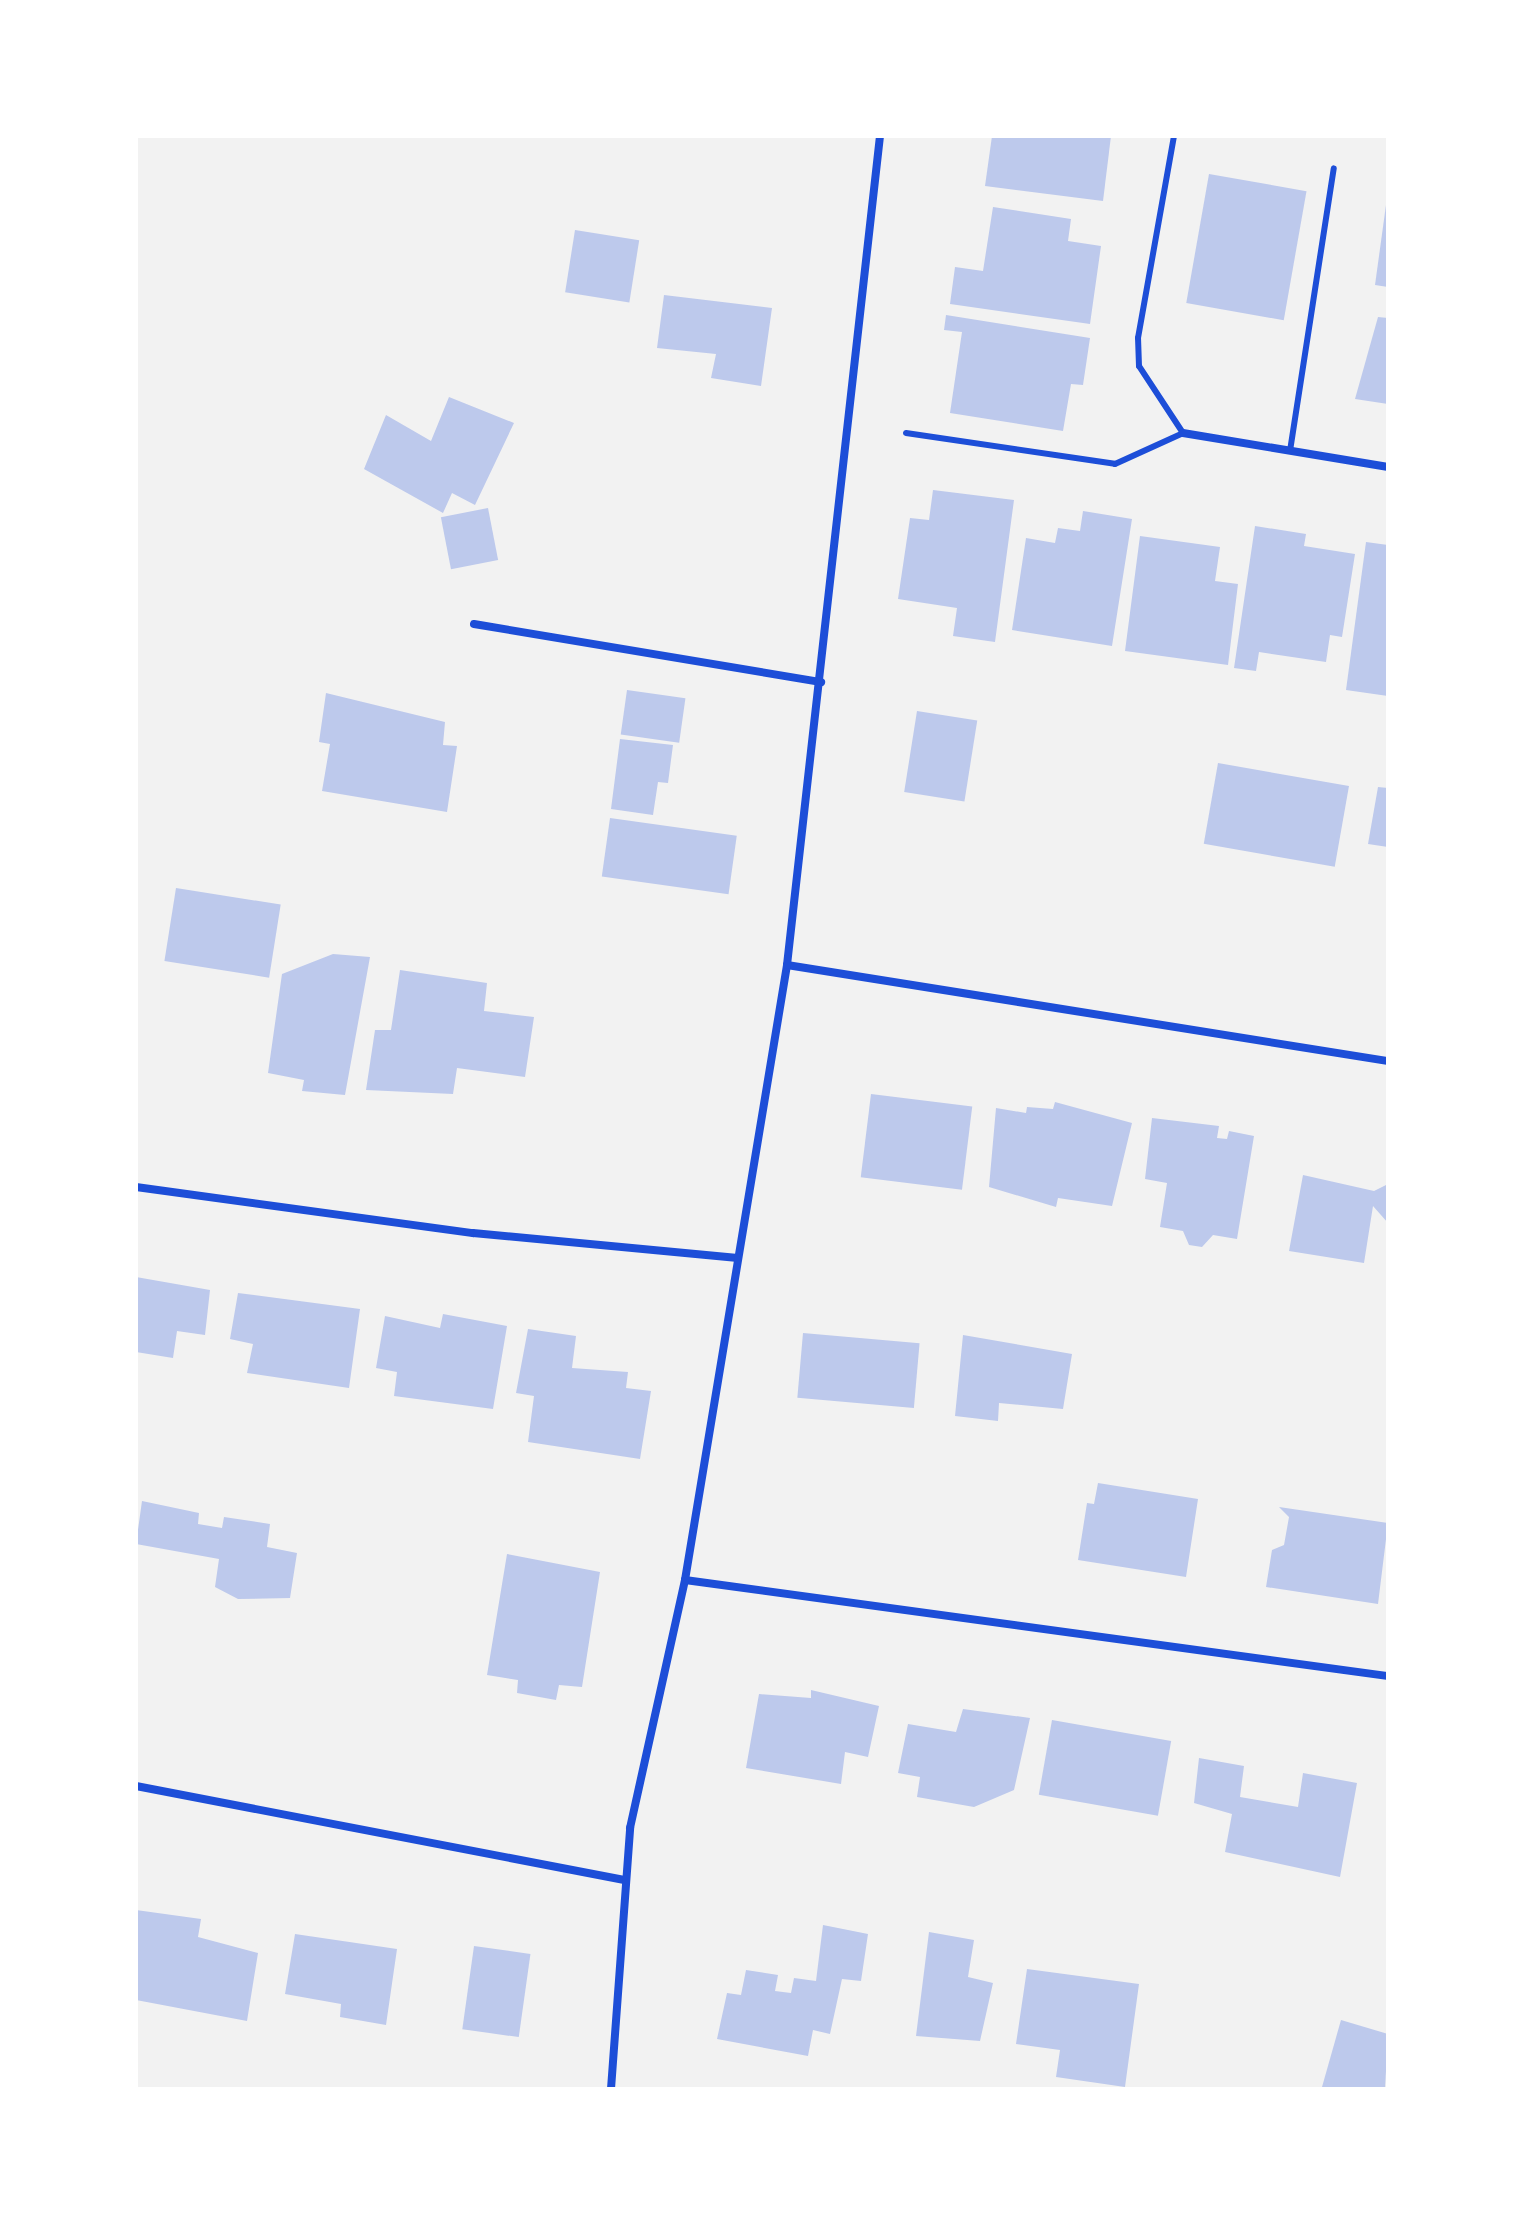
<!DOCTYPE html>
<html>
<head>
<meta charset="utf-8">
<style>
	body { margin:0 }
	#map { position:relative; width:1524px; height:2225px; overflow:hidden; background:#f2f2f2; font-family:Mulish,sans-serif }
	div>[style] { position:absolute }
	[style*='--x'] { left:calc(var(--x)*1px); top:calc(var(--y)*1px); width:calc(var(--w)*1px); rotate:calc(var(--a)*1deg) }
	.building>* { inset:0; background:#bdc9ec; transform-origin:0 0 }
	.service>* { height:6px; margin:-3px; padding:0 3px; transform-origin:3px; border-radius:3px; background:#1d4ed8 }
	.minor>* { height:8px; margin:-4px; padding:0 4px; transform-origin:4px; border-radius:4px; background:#1d4ed8 }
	span { translate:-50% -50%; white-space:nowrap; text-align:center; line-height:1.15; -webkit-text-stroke:8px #fff; paint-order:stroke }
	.frame { position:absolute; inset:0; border:138px solid #fff; pointer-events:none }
</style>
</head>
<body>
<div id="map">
	<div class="building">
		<div style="clip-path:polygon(992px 136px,1111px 136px,1103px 201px,985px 186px)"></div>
		<div style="left:1209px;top:174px;width:99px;height:131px;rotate:10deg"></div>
		<div style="clip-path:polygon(1386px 205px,1388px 206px,1388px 287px,1375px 285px)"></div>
		<div style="clip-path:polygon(993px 207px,1071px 219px,1068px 241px,1101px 246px,1090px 324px,950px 304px,955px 267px,983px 271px)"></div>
		<div style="left:575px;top:230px;width:65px;height:63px;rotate:9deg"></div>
		<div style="clip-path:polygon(664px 295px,772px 308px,761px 386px,711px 378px,716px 354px,657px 348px)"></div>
		<div style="clip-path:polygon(946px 315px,1090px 338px,1083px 385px,1071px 384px,1063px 431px,950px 413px,962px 332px,944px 330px)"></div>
		<div style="clip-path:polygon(1378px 317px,1388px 318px,1388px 404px,1355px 399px)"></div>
		<div style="clip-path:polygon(449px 397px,514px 423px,475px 505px,452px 493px,443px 513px,364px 469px,386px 415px,431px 441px)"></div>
		<div style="clip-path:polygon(933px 490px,1014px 500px,995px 642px,953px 636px,957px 608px,898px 599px,910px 518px,929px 520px)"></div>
		<div style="left:488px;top:508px;width:53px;height:48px;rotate:79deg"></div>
		<div style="clip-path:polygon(1083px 511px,1132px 519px,1112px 646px,1012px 630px,1026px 538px,1055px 543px,1058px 528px,1080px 531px)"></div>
		<div style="clip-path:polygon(1255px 526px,1306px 534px,1304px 546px,1355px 554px,1342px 637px,1330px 635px,1326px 662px,1259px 652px,1256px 671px,1234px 668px)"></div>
		<div style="clip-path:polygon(1140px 536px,1220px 547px,1215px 581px,1238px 584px,1228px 665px,1125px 651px)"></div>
		<div style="clip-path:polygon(1366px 542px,1388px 545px,1388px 696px,1346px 690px)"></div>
		<div style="left:627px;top:690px;width:59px;height:45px;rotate:8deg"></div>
		<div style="clip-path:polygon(326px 693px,445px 722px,443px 745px,457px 746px,447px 812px,322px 791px,330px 744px,319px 742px)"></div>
		<div style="left:917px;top:711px;width:61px;height:82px;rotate:9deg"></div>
		<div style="clip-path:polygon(620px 739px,673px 745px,668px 783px,658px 782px,653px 815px,611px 809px)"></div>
		<div style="left:1218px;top:763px;width:133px;height:82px;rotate:10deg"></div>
		<div style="clip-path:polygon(1378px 787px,1388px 788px,1388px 847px,1368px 844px)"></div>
		<div style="left:610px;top:818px;width:128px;height:59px;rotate:8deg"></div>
		<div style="left:176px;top:888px;width:106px;height:74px;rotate:9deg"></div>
		<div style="clip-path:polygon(333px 954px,370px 957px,345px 1095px,302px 1091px,304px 1080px,268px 1073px,282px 974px)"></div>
		<div style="clip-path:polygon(400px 970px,487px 983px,484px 1011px,534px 1017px,525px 1077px,457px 1068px,453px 1094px,366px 1090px,375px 1030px,391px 1030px)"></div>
		<div style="left:871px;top:1094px;width:102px;height:84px;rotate:7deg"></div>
		<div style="clip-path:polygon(1055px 1102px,1132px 1123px,1112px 1206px,1058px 1198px,1056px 1207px,989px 1187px,996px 1108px,1026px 1113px,1027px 1107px,1053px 1109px)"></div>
		<div style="clip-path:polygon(1152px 1118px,1219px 1126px,1217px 1138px,1227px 1139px,1229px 1131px,1254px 1136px,1237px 1239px,1213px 1235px,1202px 1247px,1189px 1245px,1183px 1231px,1160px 1227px,1167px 1183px,1145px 1179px)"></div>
		<div style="clip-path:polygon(1303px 1175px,1374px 1191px,1388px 1184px,1388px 1223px,1373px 1206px,1364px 1263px,1289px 1251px)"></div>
		<div style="clip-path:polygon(136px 1277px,210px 1290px,205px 1335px,177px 1331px,173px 1358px,136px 1352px)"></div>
		<div style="clip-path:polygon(238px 1293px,360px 1309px,349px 1388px,247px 1373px,253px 1344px,230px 1339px)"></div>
		<div style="clip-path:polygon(443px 1314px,507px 1326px,493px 1409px,394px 1396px,397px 1372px,376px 1368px,385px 1316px,440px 1328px)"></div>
		<div style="clip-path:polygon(528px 1329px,576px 1336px,572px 1368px,628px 1372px,626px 1388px,651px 1391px,640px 1459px,528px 1442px,534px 1396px,516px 1393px)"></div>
		<div style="left:803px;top:1333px;width:117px;height:65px;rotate:5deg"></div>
		<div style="clip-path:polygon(963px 1335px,1072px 1354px,1063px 1409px,999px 1403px,998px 1421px,955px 1416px)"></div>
		<div style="clip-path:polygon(1098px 1483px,1198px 1499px,1186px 1577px,1078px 1560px,1087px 1503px,1094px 1504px)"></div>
		<div style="clip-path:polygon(142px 1501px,199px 1513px,198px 1524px,222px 1528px,224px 1517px,270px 1524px,267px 1547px,297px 1553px,290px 1598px,238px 1599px,215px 1587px,219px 1559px,136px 1544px)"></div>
		<div style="clip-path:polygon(1279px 1507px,1388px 1523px,1378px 1604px,1266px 1587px,1272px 1550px,1284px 1545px,1289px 1517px)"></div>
		<div style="clip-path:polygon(507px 1554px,600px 1572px,582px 1687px,559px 1685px,556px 1700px,517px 1693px,518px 1680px,487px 1675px)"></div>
		<div style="clip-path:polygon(811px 1690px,879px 1706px,868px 1757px,845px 1752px,841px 1784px,746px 1768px,759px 1694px,811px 1698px)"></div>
		<div style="clip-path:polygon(963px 1709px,1030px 1718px,1014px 1790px,974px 1807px,917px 1797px,920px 1777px,898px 1773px,908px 1724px,956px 1732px)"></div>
		<div style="left:1052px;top:1720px;width:121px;height:76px;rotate:10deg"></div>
		<div style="clip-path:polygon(1199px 1758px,1244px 1766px,1240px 1797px,1298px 1807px,1303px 1773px,1357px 1783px,1340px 1877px,1225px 1852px,1232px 1814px,1194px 1803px)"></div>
		<div style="clip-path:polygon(136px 1910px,201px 1919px,198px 1937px,258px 1953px,247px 2021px,136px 2000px)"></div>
		<div style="clip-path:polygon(823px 1925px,868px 1934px,861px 1981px,842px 1979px,830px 2034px,813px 2030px,808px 2056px,717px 2039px,727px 1993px,741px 1995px,746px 1970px,778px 1975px,775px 1991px,791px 1993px,794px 1978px,816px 1981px)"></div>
		<div style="clip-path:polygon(929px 1932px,974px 1940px,968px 1977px,993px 1983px,980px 2041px,916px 2036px)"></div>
		<div style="clip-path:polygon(295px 1934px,397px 1949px,386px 2025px,340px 2017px,341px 2004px,285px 1994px)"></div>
		<div style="left:474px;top:1946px;width:57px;height:84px;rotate:8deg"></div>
		<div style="clip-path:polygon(1027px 1969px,1139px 1984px,1125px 2087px,1056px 2077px,1060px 2050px,1016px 2044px)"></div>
		<div style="clip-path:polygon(1341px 2020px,1388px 2034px,1385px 2089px,1322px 2087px)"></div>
	</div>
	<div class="service">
		<div style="--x:906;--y:433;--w:211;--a:8.4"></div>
		<div style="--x:1115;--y:464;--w:75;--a:-24.5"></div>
		<div style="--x:1183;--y:433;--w:80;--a:-123.3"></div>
		<div style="--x:1139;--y:366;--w:28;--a:-92"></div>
		<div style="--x:1138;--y:338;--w:205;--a:-79.9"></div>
		<div style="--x:1290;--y:451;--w:286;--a:-81.2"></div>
	</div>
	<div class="minor">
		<div style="--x:1183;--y:433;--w:208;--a:9.4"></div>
		<div style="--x:474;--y:624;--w:352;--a:9.5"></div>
		<div style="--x:787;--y:965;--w:609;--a:9.08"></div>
		<div style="--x:136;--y:1187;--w:340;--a:7.8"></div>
		<div style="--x:473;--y:1233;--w:266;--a:5.4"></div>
		<div style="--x:685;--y:1580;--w:710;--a:7.78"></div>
		<div style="--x:136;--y:1786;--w:496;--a:10.9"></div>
		<div style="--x:611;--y:2089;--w:262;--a:-85.8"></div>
		<div style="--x:630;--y:1828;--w:254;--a:-77.5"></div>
		<div style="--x:685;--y:1580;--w:623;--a:-80.58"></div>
		<div style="--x:787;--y:965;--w:834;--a:-83.6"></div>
	</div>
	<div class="frame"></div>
</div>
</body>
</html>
